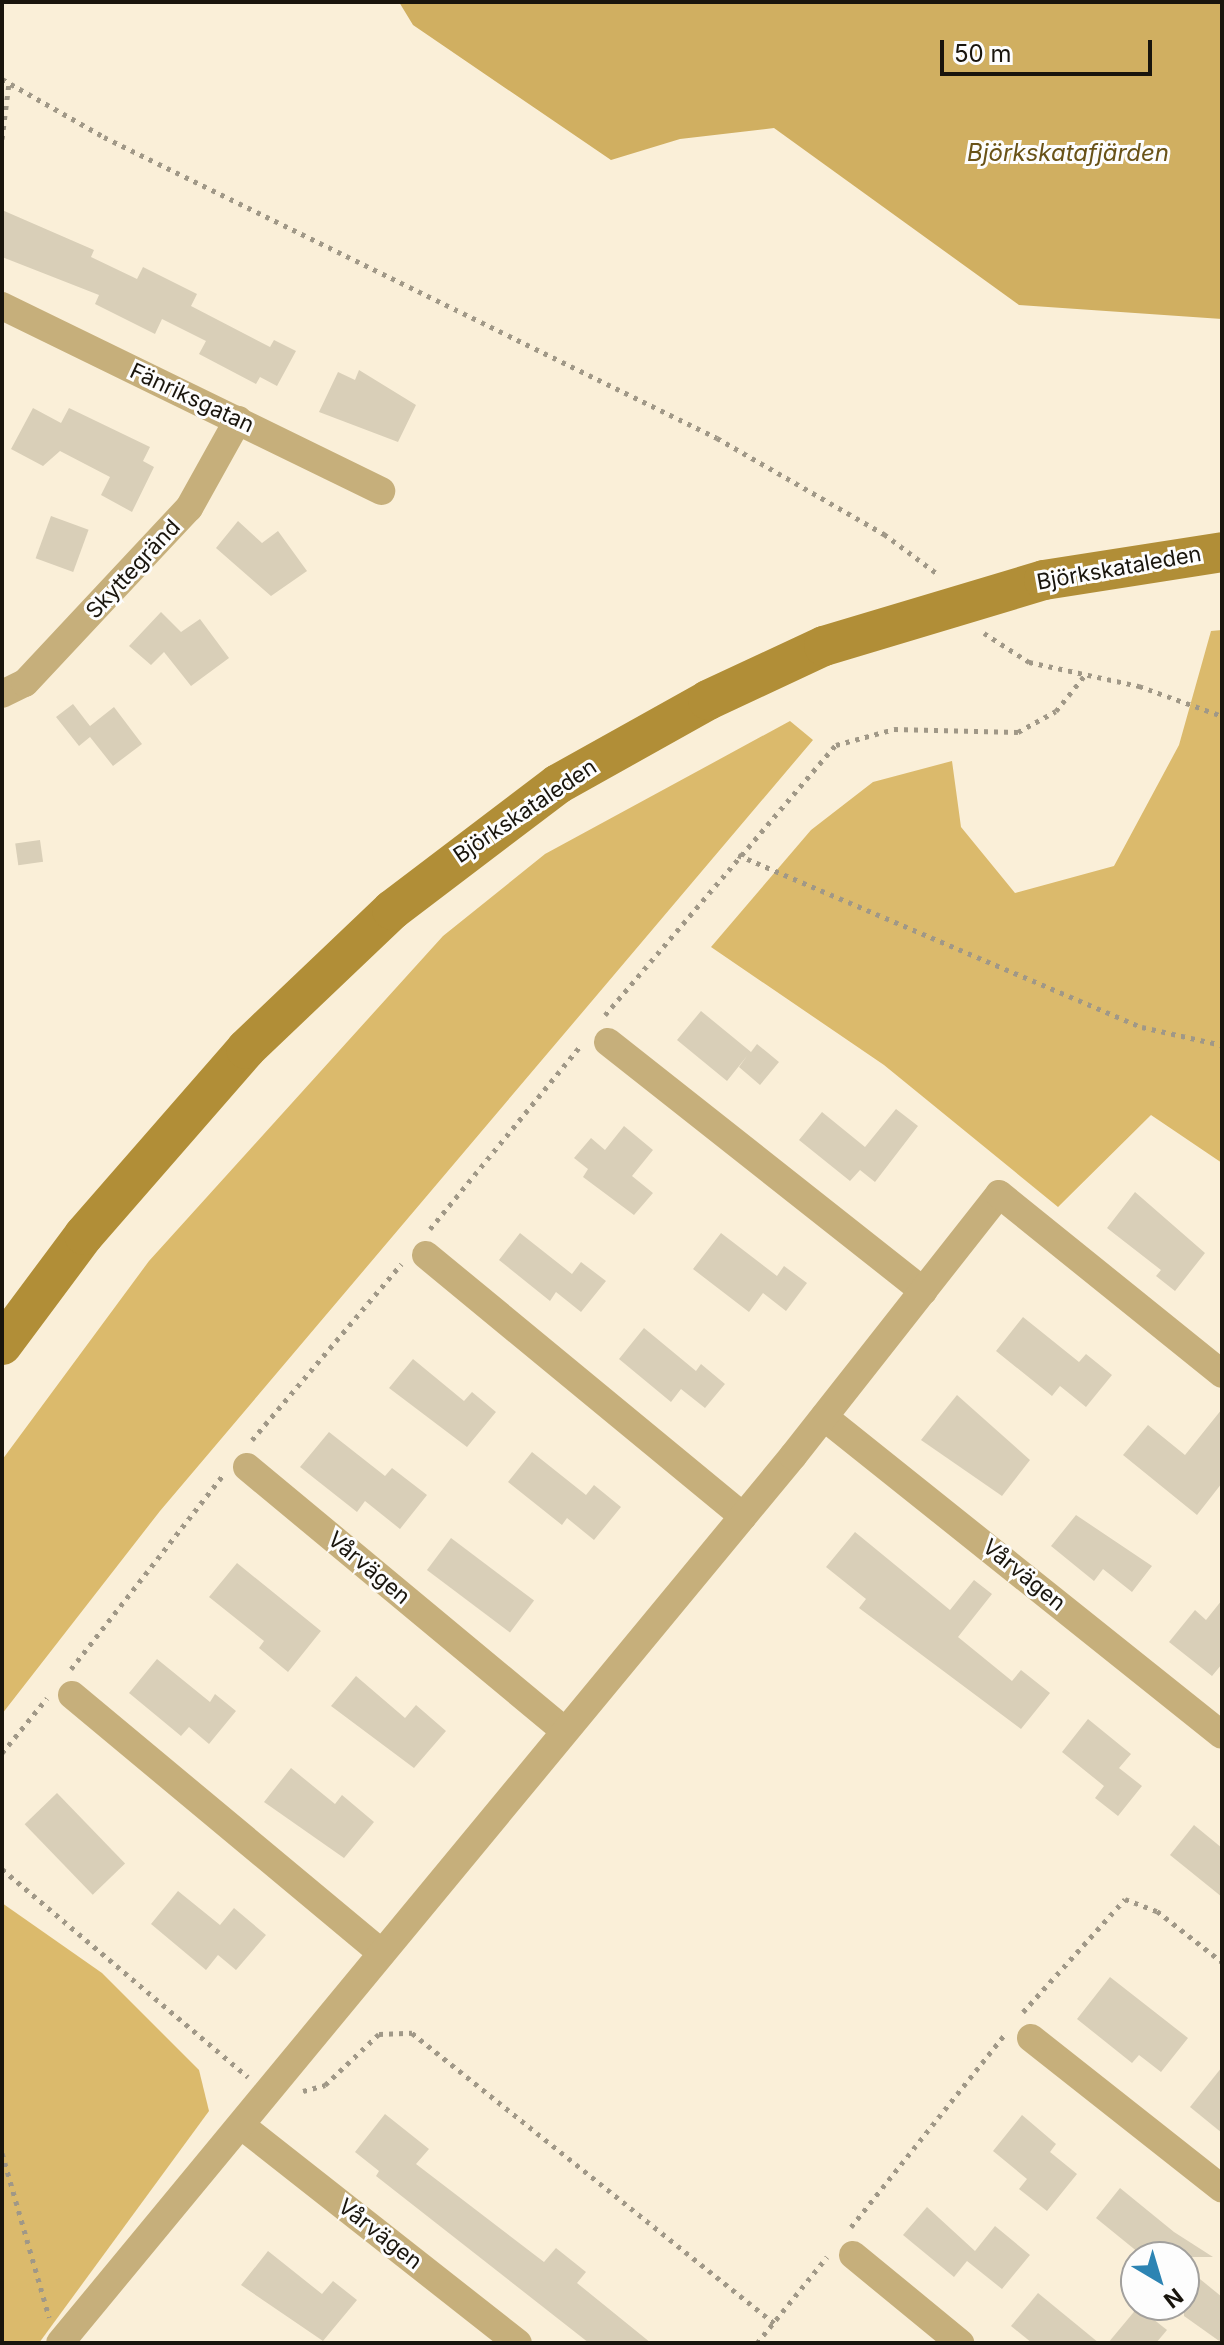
<!DOCTYPE html>
<html>
<head>
<meta charset="utf-8">
<style>
	body { margin:0 }
	#map { position:relative; width:1224px; height:2345px; overflow:hidden; background:#faefd8; font-family:Inter,sans-serif }
	div>[style] { position:absolute }
	[style*='--x'] { left:calc(var(--x)*1px); top:calc(var(--y)*1px); width:calc(var(--w)*1px); rotate:calc(var(--a)*1deg) }
	.forest>* { inset:0; background:#dbba6c }
	.water>* { inset:0; background:#d0af61 }
	.building>* { inset:0; background:#d9cfb8; transform-origin:0 0 }
	.path>* { height:5px; margin-top:-2.5px; transform-origin:0; background:repeating-linear-gradient(90deg,#a09887 0 4px,transparent 0 10px) }
	.minor>* { height:28px; margin:-14px; padding:0 14px; transform-origin:14px; border-radius:14px; background:#c6af7b }
	.secondary>* { height:40px; margin:-20px; padding:0 20px; transform-origin:20px; border-radius:20px; background:#b18e37 }
	span { translate:-50% -50%; white-space:nowrap; text-align:center; line-height:1.15; -webkit-text-stroke:6px #fdfdfd; paint-order:stroke }
	.street-label { font-size:22px; color:#19150d }
	.water-label { font-size:24px; color:#695217; font-style:italic }
	.frame { position:absolute; inset:0; border:4px solid #19150d; pointer-events:none }
	.north { position:absolute; left:1120px; top:2241px; width:80px; height:80px; box-sizing:border-box; background:#fdfdfd; border:2px solid #a2a09d; border-radius:50%; rotate:142deg; font-size:22px; font-weight:700; line-height:32px; text-align:center; color:#19150d }
	.north::after { content:''; display:block; margin:auto; width:28px; height:36px; background:#2d84b3; clip-path:polygon(50% 0,100% 100%,50% 72%,0 100%) }
	.scale { position:absolute; left:940px; top:40px; width:212px; height:36px; box-sizing:border-box; border:4px solid #19150d; border-top:0; padding-left:10px; font-size:24px; line-height:28px; white-space:nowrap; color:#19150d; -webkit-text-stroke:6px #fdfdfd; paint-order:stroke }
</style>
</head>
<body>
<div id="map">
	<div class="forest">
		<div style="clip-path:polygon(1222px 630px,1222px 1163px,1151px 1115px,1058px 1207px,884px 1065px,711px 947px,811px 830px,873px 782px,952px 761px,961px 827px,1015px 893px,1114px 866px,1179px 745px,1211px 631px)"></div>
		<div style="clip-path:polygon(790px 721px,813px 740px,160px 1511px,2px 1714px,2px 1460px,149px 1261px,443px 936px,545px 854px)"></div>
		<div style="clip-path:polygon(2px 1903px,102px 1973px,199px 2070px,209px 2111px,39px 2343px,2px 2343px)"></div>
	</div>
	<div class="water">
		<div style="clip-path:polygon(399px 2px,1222px 2px,1222px 319px,1019px 305px,774px 128px,680px 139px,611px 160px,413px 25px)"></div>
	</div>
	<div class="building">
		<div style="clip-path:polygon(2px 210px,94px 250px,91px 257px,137px 279px,143px 267px,197px 294px,191px 306px,270px 347px,274px 340px,296px 351px,277px 386px,260px 377px,256px 384px,199px 354px,206px 341px,162px 319px,155px 334px,95px 304px,99px 295px,2px 257px)"></div>
		<div style="clip-path:polygon(359px 370px,416px 405px,398px 442px,319px 412px,338px 372px,355px 380px)"></div>
		<div style="clip-path:polygon(33px 408px,61px 423px,69px 408px,150px 447px,143px 461px,154px 467px,132px 512px,101px 495px,110px 477px,60px 451px,43px 466px,11px 449px)"></div>
		<div style="left:51px;top:516px;width:40px;height:45px;rotate:20deg"></div>
		<div style="clip-path:polygon(238px 521px,262px 543px,278px 531px,307px 571px,271px 596px,216px 548px)"></div>
		<div style="clip-path:polygon(161px 612px,181px 632px,200px 619px,229px 658px,191px 686px,164px 652px,151px 665px,129px 646px)"></div>
		<div style="clip-path:polygon(73px 704px,90px 726px,114px 707px,142px 744px,113px 766px,90px 737px,79px 746px,56px 717px)"></div>
		<div style="left:40px;top:840px;width:22px;height:25px;rotate:82deg"></div>
		<div style="clip-path:polygon(701px 1011px,751px 1052px,757px 1044px,779px 1062px,760px 1085px,739px 1067px,747px 1056px,727px 1081px,677px 1040px)"></div>
		<div style="clip-path:polygon(896px 1109px,918px 1126px,875px 1182px,860px 1170px,850px 1181px,799px 1140px,822px 1112px,865px 1147px)"></div>
		<div style="clip-path:polygon(624px 1126px,653px 1150px,632px 1176px,653px 1193px,634px 1215px,583px 1177px,588px 1169px,574px 1158px,591px 1138px,605px 1150px)"></div>
		<div style="clip-path:polygon(1135px 1192px,1205px 1253px,1175px 1291px,1156px 1276px,1161px 1270px,1107px 1228px)"></div>
		<div style="clip-path:polygon(520px 1233px,572px 1274px,581px 1262px,606px 1281px,581px 1312px,556px 1292px,550px 1301px,499px 1260px)"></div>
		<div style="clip-path:polygon(721px 1233px,777px 1276px,784px 1266px,807px 1283px,786px 1311px,763px 1293px,749px 1312px,693px 1269px)"></div>
		<div style="clip-path:polygon(1023px 1317px,1079px 1362px,1086px 1354px,1112px 1375px,1086px 1407px,1060px 1386px,1052px 1396px,996px 1351px)"></div>
		<div style="clip-path:polygon(644px 1328px,696px 1371px,701px 1364px,725px 1384px,705px 1408px,681px 1389px,671px 1402px,619px 1359px)"></div>
		<div style="clip-path:polygon(413px 1359px,464px 1401px,472px 1392px,496px 1412px,467px 1447px,389px 1388px)"></div>
		<div style="clip-path:polygon(957px 1395px,1030px 1460px,1002px 1496px,921px 1440px)"></div>
		<div style="clip-path:polygon(1222px 1409px,1222px 1483px,1197px 1515px,1123px 1455px,1148px 1425px,1185px 1455px)"></div>
		<div style="clip-path:polygon(329px 1432px,385px 1476px,392px 1468px,427px 1495px,400px 1529px,365px 1501px,357px 1512px,300px 1467px)"></div>
		<div style="clip-path:polygon(532px 1452px,586px 1495px,594px 1485px,621px 1507px,594px 1540px,567px 1518px,562px 1525px,508px 1482px)"></div>
		<div style="clip-path:polygon(1076px 1515px,1152px 1566px,1132px 1592px,1103px 1569px,1094px 1581px,1051px 1546px)"></div>
		<div style="clip-path:polygon(855px 1532px,950px 1610px,974px 1580px,992px 1594px,958px 1637px,1012px 1681px,1021px 1670px,1050px 1693px,1021px 1729px,859px 1608px,866px 1599px,826px 1567px)"></div>
		<div style="left:451px;top:1538px;width:104px;height:40px;rotate:37deg"></div>
		<div style="clip-path:polygon(237px 1563px,321px 1631px,288px 1672px,259px 1648px,264px 1641px,209px 1597px)"></div>
		<div style="clip-path:polygon(1222px 1600px,1222px 1664px,1212px 1676px,1169px 1642px,1195px 1610px,1206px 1620px)"></div>
		<div style="clip-path:polygon(157px 1659px,210px 1702px,215px 1694px,236px 1711px,209px 1744px,189px 1727px,181px 1736px,129px 1693px)"></div>
		<div style="clip-path:polygon(356px 1676px,405px 1718px,416px 1705px,446px 1731px,414px 1768px,331px 1706px)"></div>
		<div style="clip-path:polygon(1088px 1719px,1131px 1754px,1119px 1768px,1142px 1786px,1118px 1816px,1095px 1798px,1104px 1786px,1062px 1752px)"></div>
		<div style="clip-path:polygon(291px 1768px,335px 1804px,342px 1795px,374px 1822px,344px 1858px,264px 1802px)"></div>
		<div style="left:57px;top:1793px;width:98px;height:45px;rotate:46deg"></div>
		<div style="clip-path:polygon(1194px 1825px,1222px 1848px,1222px 1897px,1170px 1855px)"></div>
		<div style="clip-path:polygon(178px 1891px,220px 1925px,234px 1908px,266px 1935px,236px 1970px,218px 1955px,206px 1970px,151px 1924px)"></div>
		<div style="clip-path:polygon(1110px 1977px,1188px 2038px,1161px 2072px,1139px 2055px,1132px 2063px,1077px 2019px)"></div>
		<div style="clip-path:polygon(1222px 2067px,1222px 2133px,1190px 2107px)"></div>
		<div style="clip-path:polygon(385px 2114px,429px 2149px,416px 2164px,544px 2262px,556px 2248px,586px 2272px,577px 2283px,651px 2343px,589px 2343px,376px 2176px,379px 2171px,355px 2152px)"></div>
		<div style="clip-path:polygon(1022px 2115px,1056px 2144px,1050px 2152px,1077px 2174px,1047px 2211px,1019px 2189px,1027px 2179px,993px 2151px)"></div>
		<div style="clip-path:polygon(1120px 2188px,1174px 2232px,1213px 2257px,1144px 2257px,1096px 2218px)"></div>
		<div style="clip-path:polygon(927px 2207px,975px 2251px,995px 2226px,1030px 2255px,1002px 2289px,967px 2261px,954px 2277px,903px 2235px)"></div>
		<div style="clip-path:polygon(268px 2251px,322px 2294px,333px 2281px,357px 2300px,323px 2341px,241px 2285px)"></div>
		<div style="clip-path:polygon(1184px 2266px,1222px 2297px,1222px 2343px,1184px 2316px)"></div>
		<div style="clip-path:polygon(1038px 2293px,1099px 2343px,1032px 2343px,1011px 2326px)"></div>
		<div style="clip-path:polygon(1138px 2307px,1167px 2330px,1156px 2343px,1108px 2343px)"></div>
	</div>
	<div class="path">
		<div style="--x:2;--y:79;--w:117;--a:29.6"></div>
		<div style="--x:104;--y:137;--w:683;--a:26.15"></div>
		<div style="--x:717;--y:438;--w:193;--a:29.9"></div>
		<div style="--x:884;--y:534;--w:69;--a:36.7"></div>
		<div style="--x:2;--y:139;--w:56;--a:-82.9"></div>
		<div style="--x:984;--y:633;--w:54;--a:32.8"></div>
		<div style="--x:1029;--y:662;--w:113;--a:12.3"></div>
		<div style="--x:1139;--y:686;--w:88;--a:19.9"></div>
		<div style="--x:738;--y:855;--w:439;--a:23.1"></div>
		<div style="--x:1142;--y:1027;--w:82;--a:12.7"></div>
		<div style="--x:605;--y:1015;--w:355;--a:-49.5"></div>
		<div style="--x:836;--y:745;--w:60;--a:-15.4"></div>
		<div style="--x:894;--y:729;--w:124;--a:1.4"></div>
		<div style="--x:1018;--y:732;--w:43;--a:-28.9"></div>
		<div style="--x:1056;--y:711;--w:46;--a:-51.1"></div>
		<div style="--x:430;--y:1229;--w:238;--a:-50.6"></div>
		<div style="--x:252;--y:1440;--w:231;--a:-49.7"></div>
		<div style="--x:71;--y:1669;--w:246;--a:-51.9"></div>
		<div style="--x:2;--y:1753;--w:71;--a:-50.7"></div>
		<div style="--x:2;--y:1869;--w:322;--a:40.2"></div>
		<div style="--x:1023;--y:2012;--w:152;--a:-47.9"></div>
		<div style="--x:1125;--y:1899;--w:34;--a:21"></div>
		<div style="--x:1157;--y:1911;--w:83;--a:38.1"></div>
		<div style="--x:303;--y:2091;--w:23;--a:-15"></div>
		<div style="--x:325;--y:2085;--w:74;--a:-43.4"></div>
		<div style="--x:379;--y:2034;--w:33;--a:-2"></div>
		<div style="--x:412;--y:2033;--w:464;--a:38.7"></div>
		<div style="--x:2;--y:2153;--w:171;--a:74"></div>
		<div style="--x:851;--y:2227;--w:246;--a:-51.4"></div>
		<div style="--x:757;--y:2343;--w:111;--a:-50.9"></div>
	</div>
	<div class="minor">
		<div style="--x:2;--y:306;--w:422;--a:26"></div>
		<div style="--x:2;--y:694;--w:25;--a:-26"></div>
		<div style="--x:25;--y:683;--w:240;--a:-46.9"></div>
		<div style="--x:189;--y:508;--w:101;--a:-60.9"></div>
		<div style="--x:608;--y:1042;--w:402;--a:38.3"></div>
		<div style="--x:426;--y:1255;--w:411;--a:39.5"></div>
		<div style="--x:824;--y:1417;--w:509;--a:38.62"></div>
		<div style="--x:247;--y:1467;--w:412;--a:39.7"></div>
		<div style="--x:72;--y:1695;--w:403;--a:39.8"></div>
		<div style="--x:1031;--y:2038;--w:243;--a:38.3"></div>
		<div style="--x:242;--y:2126;--w:351;--a:38.2"></div>
		<div style="--x:853;--y:2255;--w:139;--a:39.4"></div>
		<div style="--x:60;--y:2343;--w:1151;--a:-50.43"></div>
		<div style="--x:793;--y:1456;--w:333;--a:-51.8"></div>
		<div style="--x:999;--y:1194;--w:287;--a:38.9"></div>
	</div>
	<div class="secondary">
		<div style="--x:2;--y:1345;--w:137;--a:-53.3"></div>
		<div style="--x:84;--y:1235;--w:247;--a:-48.9"></div>
		<div style="--x:246;--y:1049;--w:202;--a:-43.6"></div>
		<div style="--x:392;--y:910;--w:208;--a:-37.2"></div>
		<div style="--x:558;--y:784;--w:172;--a:-29.2"></div>
		<div style="--x:708;--y:700;--w:128;--a:-25"></div>
		<div style="--x:824;--y:646;--w:230;--a:-16.7"></div>
		<div style="--x:1044;--y:580;--w:180;--a:-8.9"></div>
	</div>
	<div class="street-label">
		<span style="left:192px;top:398px;rotate:25deg">Fänriksgatan</span>
		<span style="left:1119px;top:568px;rotate:-10deg">Björkskataleden</span>
		<span style="left:133px;top:569px;rotate:-47deg">Skyttegränd</span>
		<span style="left:525px;top:811px;rotate:-34deg">Björkskataleden</span>
		<span style="left:369px;top:1568px;rotate:40deg">Vårvägen</span>
		<span style="left:1024px;top:1575px;rotate:39deg">Vårvägen</span>
		<span style="left:380px;top:2234px;rotate:38deg">Vårvägen</span>
	</div>
	<div class="water-label">
		<span style="left:1068px;top:153px">Björkskatafjärden</span>
	</div>
	<div class="frame"></div>
	<div class="north">N</div>
	<div class="scale">50 m</div>
</div>
</body>
</html>
